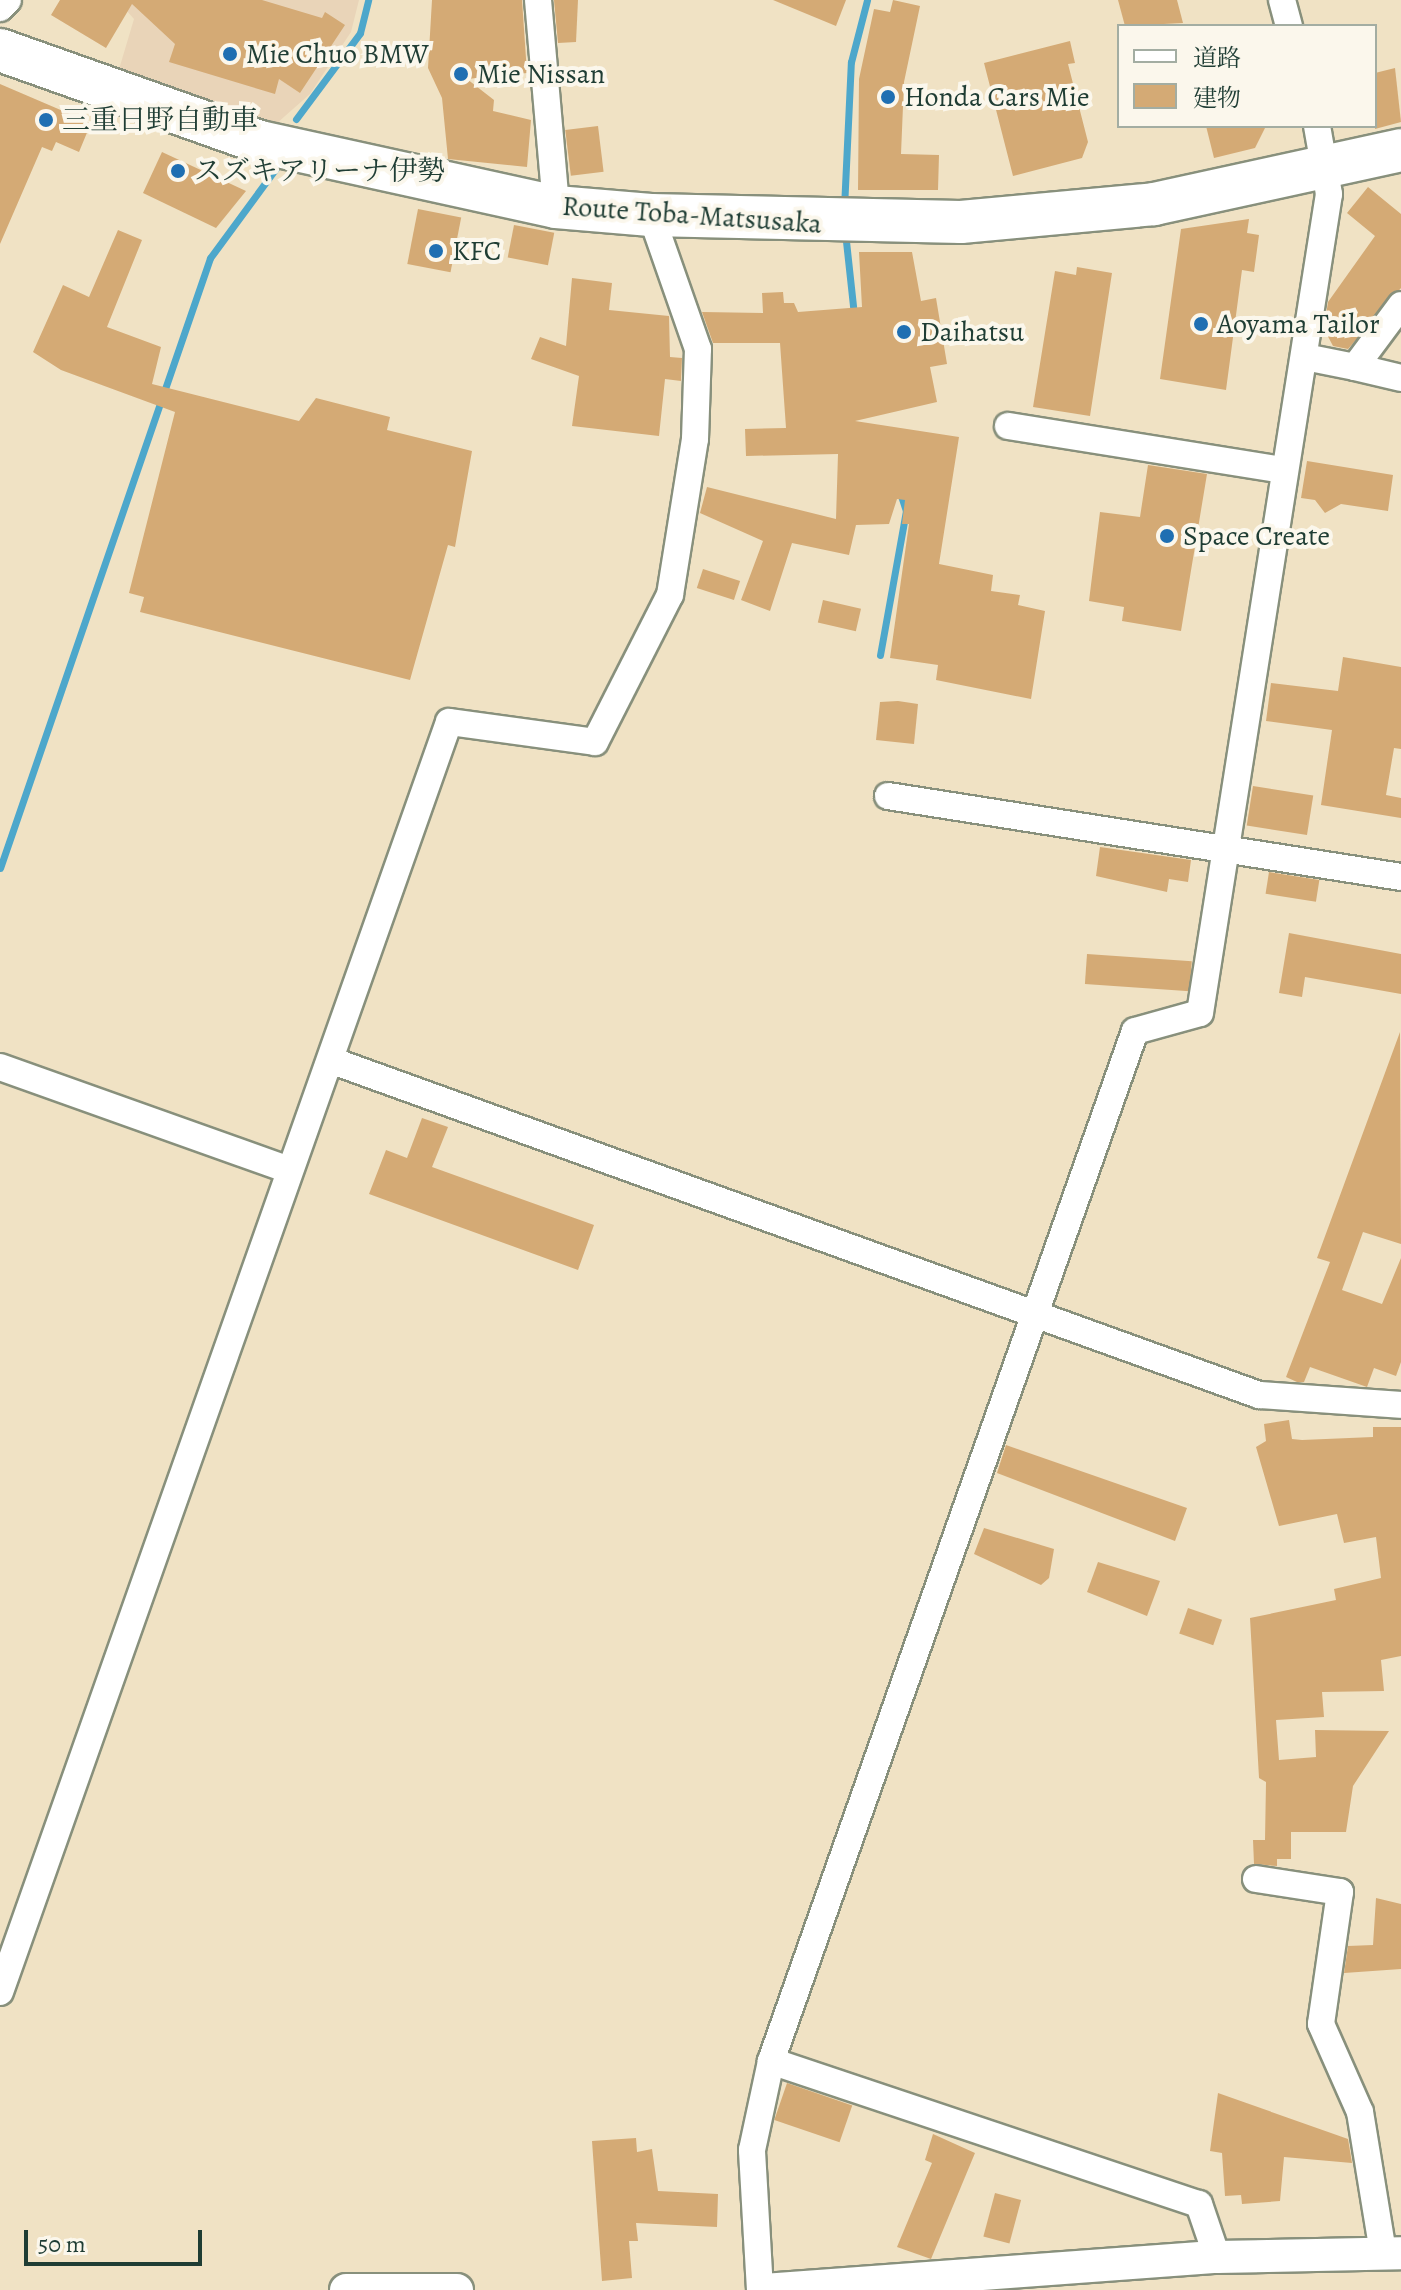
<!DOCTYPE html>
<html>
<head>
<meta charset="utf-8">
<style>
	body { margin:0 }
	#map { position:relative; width:1401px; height:2290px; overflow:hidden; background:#f0e2c4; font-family:Alegreya,"Noto Serif JP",serif }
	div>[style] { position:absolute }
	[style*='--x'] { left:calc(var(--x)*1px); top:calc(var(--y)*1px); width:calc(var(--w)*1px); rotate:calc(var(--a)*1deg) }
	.built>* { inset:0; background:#e9d4b8 }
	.stream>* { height:7px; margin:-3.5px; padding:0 3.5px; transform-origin:3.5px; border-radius:3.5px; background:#4da7cb }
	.building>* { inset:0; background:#d4aa75; transform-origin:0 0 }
	.roads { filter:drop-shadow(2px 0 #88907c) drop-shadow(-2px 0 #88907c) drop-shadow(0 2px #88907c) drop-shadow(0 -2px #88907c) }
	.minor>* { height:26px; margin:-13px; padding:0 13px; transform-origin:13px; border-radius:13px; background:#fff }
	.tertiary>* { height:32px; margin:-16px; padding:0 16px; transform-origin:16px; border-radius:16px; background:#fff }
	.primary>* { height:42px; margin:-21px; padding:0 21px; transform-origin:21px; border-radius:21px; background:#fff }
	.dots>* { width:22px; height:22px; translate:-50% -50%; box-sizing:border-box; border:4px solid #fbf7ec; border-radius:50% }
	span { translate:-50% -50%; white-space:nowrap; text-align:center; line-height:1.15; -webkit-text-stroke:8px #fbf7ec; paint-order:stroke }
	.poi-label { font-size:28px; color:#1f3d34 }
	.left { translate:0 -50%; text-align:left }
	.street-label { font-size:28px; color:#1f3d34 }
	.legend { position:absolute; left:1117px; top:24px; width:260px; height:104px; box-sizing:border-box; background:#fbf7ec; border:2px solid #a3ada2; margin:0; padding:10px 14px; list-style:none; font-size:24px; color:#1f3d34 }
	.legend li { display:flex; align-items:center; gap:16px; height:40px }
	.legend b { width:40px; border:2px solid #a3ada2 }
	.scale { position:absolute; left:24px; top:2230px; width:178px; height:36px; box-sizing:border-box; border:4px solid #1f3d34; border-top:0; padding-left:10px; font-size:24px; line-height:28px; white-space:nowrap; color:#1f3d34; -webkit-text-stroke:6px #fbf7ec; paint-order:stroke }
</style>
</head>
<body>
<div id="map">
	<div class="built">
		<div style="clip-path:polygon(117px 0,359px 0,351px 32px,310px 94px,276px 124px,117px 76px,134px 19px)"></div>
	</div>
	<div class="stream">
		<div style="--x:296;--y:119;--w:107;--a:-53.3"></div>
		<div style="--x:360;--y:33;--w:34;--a:-76"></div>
		<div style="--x:844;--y:208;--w:146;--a:-87.3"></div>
		<div style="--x:851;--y:62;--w:64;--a:-75.5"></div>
		<div style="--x:845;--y:232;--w:83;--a:83.8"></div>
		<div style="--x:880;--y:655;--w:146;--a:-79.8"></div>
		<div style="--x:906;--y:511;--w:19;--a:-108"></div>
		<div style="--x:0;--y:868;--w:645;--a:-71"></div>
		<div style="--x:210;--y:258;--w:112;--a:-53.7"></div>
	</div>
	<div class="building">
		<div style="clip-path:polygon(60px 0,262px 0,322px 18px,325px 12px,345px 25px,300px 93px,279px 79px,275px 94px,169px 62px,175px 44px,132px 4px,106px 48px,51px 15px)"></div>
		<div style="clip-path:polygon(432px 0,522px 0,527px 73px,467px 79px,494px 100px,493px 111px,531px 120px,527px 167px,448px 159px,442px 98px,428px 68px)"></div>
		<div style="clip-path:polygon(554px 0,578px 0,576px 42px,558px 43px)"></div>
		<div style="clip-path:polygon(773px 0,846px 0,836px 26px)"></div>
		<div style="clip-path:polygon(893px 0,920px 6px,904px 82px,901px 154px,939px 155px,938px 190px,858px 190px,859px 79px,874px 9px,890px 12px)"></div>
		<div style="clip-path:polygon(1118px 0,1177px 0,1183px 23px,1125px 26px)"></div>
		<div style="clip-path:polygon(1070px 41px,1075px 63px,1068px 64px,1088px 142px,1082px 158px,1013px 176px,984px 63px)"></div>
		<div style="clip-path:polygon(1395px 68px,1401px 122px,1375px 129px,1375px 73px)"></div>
		<div style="clip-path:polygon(0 84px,91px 123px,79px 152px,56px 142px,52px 151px,42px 147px,0 244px)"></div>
		<div style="left:598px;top:126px;width:46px;height:33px;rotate:83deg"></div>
		<div style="clip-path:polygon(1206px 126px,1266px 126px,1255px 148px,1214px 158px)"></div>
		<div style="clip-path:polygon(162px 152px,246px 191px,216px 228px,143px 193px)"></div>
		<div style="clip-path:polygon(1368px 187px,1401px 214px,1401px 288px,1348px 349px,1333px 346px,1324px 329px,1328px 302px,1375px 236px,1347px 213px)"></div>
		<div style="left:418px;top:209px;width:44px;height:56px;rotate:11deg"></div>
		<div style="clip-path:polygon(1249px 219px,1247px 233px,1259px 235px,1254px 272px,1242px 270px,1226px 390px,1160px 379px,1181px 229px)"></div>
		<div style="left:514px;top:225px;width:41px;height:33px;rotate:11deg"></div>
		<div style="clip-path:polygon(118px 230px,142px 240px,107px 327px,161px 347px,152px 384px,299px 421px,316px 398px,390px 417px,387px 430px,472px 451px,455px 547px,448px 545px,410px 680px,140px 612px,144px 597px,129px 593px,175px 412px,61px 370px,33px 352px,63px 285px,89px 297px)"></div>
		<div style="clip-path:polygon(859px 252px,912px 252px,921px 301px,936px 298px,947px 364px,930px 367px,937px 402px,855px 421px,959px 437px,939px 564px,993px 575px,991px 591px,1020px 595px,1018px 605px,1045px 611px,1031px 699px,936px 680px,938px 665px,890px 658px,909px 524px,902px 524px,905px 500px,897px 499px,889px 524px,856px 525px,849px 555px,792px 543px,770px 611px,741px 600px,763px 541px,700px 513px,707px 487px,836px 519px,838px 454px,746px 456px,745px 429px,786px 428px,780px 343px,713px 343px,702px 312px,763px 313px,762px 293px,783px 292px,784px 303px,794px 303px,798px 312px,862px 307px)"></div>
		<div style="clip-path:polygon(1077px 267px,1112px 273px,1090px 416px,1033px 407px,1055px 271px,1076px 275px)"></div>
		<div style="clip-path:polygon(572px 278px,612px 283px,609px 310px,669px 316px,670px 357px,682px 358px,681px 381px,665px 379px,659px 436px,572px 426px,579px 376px,531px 359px,540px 337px,566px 346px)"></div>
		<div style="clip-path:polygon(1307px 461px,1393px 475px,1388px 511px,1341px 504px,1325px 513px,1315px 500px,1301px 498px)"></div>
		<div style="clip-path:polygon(1148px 465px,1207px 474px,1181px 631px,1122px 621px,1124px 607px,1089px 601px,1100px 512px,1140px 517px)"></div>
		<div style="left:703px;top:569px;width:39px;height:20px;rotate:18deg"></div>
		<div style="left:823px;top:600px;width:39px;height:23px;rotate:13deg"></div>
		<div style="clip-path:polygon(1343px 657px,1401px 667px,1401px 749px,1394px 748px,1386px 795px,1401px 798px,1401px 818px,1321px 805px,1332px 730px,1266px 721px,1271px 683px,1338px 691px)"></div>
		<div style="clip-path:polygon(898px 701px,918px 704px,914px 744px,876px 740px,880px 702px)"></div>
		<div style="left:1253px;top:786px;width:61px;height:40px;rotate:9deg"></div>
		<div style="clip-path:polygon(1100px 847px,1191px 860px,1188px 882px,1169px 879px,1167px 892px,1096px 876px)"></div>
		<div style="left:1269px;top:872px;width:51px;height:22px;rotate:9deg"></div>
		<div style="clip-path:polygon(1289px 933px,1401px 954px,1401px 994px,1305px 977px,1302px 997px,1279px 993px)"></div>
		<div style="left:1087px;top:954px;width:105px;height:30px;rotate:4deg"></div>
		<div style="clip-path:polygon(1400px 1032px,1401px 1244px,1363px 1232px,1342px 1290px,1382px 1304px,1401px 1258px,1401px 1362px,1396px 1376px,1374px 1368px,1367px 1387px,1310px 1367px,1304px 1382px,1297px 1382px,1286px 1377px,1330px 1262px,1317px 1258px)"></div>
		<div style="clip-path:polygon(422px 1118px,448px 1127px,432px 1167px,594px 1225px,578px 1270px,369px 1194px,386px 1150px,407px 1158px)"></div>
		<div style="clip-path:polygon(1289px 1420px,1292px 1439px,1302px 1440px,1373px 1437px,1373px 1427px,1401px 1427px,1401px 1656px,1381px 1660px,1384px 1691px,1322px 1692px,1324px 1717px,1276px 1720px,1279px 1760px,1316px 1757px,1315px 1730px,1389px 1731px,1353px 1786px,1346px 1832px,1291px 1832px,1291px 1859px,1277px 1859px,1277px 1866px,1254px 1864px,1253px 1840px,1265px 1840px,1266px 1782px,1259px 1778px,1250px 1618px,1336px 1600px,1334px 1589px,1381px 1578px,1376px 1537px,1344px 1543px,1337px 1514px,1279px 1526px,1256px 1447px,1266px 1441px,1264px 1424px)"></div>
		<div style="clip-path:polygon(1006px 1445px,1187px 1508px,1175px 1541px,997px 1473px)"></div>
		<div style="clip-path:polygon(984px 1528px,1054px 1549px,1049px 1578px,1041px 1585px,974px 1554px)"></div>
		<div style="clip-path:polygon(1098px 1562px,1160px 1581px,1147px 1616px,1087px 1592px)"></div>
		<div style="left:1188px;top:1608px;width:36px;height:27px;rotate:19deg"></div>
		<div style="clip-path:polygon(1376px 1898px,1401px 1904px,1401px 1969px,1344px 1973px,1348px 1946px,1373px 1945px)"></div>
		<div style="left:787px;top:2083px;width:69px;height:39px;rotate:19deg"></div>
		<div style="clip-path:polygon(1218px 2093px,1348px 2139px,1352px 2163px,1284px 2157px,1280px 2201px,1242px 2204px,1241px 2195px,1225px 2196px,1222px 2153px,1210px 2151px)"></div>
		<div style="clip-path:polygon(933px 2134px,975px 2153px,931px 2259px,897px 2247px,932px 2163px,925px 2160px)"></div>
		<div style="clip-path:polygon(636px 2138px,637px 2152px,652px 2149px,658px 2191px,718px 2194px,717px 2227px,636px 2223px,638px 2241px,629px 2241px,632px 2278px,602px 2281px,592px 2141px)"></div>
		<div style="left:995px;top:2193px;width:27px;height:45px;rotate:15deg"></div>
	</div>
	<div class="roads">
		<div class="minor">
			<div style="--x:538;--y:0;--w:208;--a:85"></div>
			<div style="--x:1282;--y:0;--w:27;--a:75"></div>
			<div style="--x:0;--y:8;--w:11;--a:-45"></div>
			<div style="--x:1305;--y:357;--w:51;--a:11.3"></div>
			<div style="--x:1355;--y:367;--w:77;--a:-53.4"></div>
			<div style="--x:1355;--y:367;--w:47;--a:13.4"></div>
			<div style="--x:1008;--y:426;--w:278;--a:9.1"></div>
			<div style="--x:888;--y:796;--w:519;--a:8.97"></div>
			<div style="--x:330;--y:1060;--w:988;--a:19.83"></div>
			<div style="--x:1259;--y:1395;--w:142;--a:4"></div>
			<div style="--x:0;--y:1067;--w:307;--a:19.6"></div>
			<div style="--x:1256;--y:1879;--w:85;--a:8.8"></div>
			<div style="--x:1340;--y:1892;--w:133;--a:98.2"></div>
			<div style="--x:1321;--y:2024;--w:96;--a:66.1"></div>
			<div style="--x:1360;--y:2112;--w:143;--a:80.7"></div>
			<div style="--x:0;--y:1992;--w:1347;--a:-70.53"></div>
			<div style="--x:449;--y:722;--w:147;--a:7.8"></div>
			<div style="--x:595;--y:742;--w:165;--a:-63"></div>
			<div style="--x:670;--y:595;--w:158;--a:-80.9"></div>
			<div style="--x:695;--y:439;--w:90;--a:-88.1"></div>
			<div style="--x:698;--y:349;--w:142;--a:-109.3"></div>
			<div style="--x:771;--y:2061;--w:451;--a:18.5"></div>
			<div style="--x:1199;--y:2204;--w:56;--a:71.2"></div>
			<div style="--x:760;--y:2290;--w:140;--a:-93.3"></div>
			<div style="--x:752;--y:2150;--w:91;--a:-77.9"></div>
			<div style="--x:771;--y:2061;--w:1092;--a:-70.54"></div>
			<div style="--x:1135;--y:1031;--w:67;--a:-15.5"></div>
			<div style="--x:1200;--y:1013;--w:829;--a:-81.05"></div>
			<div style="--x:1329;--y:194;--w:69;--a:-100"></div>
		</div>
		<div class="tertiary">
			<div style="--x:346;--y:2290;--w:111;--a:0"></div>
			<div style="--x:764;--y:2290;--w:454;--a:-4.2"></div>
			<div style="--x:1217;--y:2257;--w:184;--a:-1.2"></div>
		</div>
		<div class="primary">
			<div style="--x:0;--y:50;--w:276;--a:19.5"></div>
			<div style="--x:260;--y:142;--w:303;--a:12.4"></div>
			<div style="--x:556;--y:207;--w:95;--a:4.8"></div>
			<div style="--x:651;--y:215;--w:310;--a:1.3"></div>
			<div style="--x:961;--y:222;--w:194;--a:-5.3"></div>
			<div style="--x:1154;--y:204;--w:253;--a:-12.3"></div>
		</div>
	</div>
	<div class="dots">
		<div style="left:230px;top:54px;background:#1f6fb2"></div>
		<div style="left:461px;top:74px;background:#1f6fb2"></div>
		<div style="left:888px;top:97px;background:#1f6fb2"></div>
		<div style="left:46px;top:120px;background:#1f6fb2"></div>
		<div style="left:178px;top:171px;background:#1f6fb2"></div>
		<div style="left:436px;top:251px;background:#1f6fb2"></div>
		<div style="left:1201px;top:324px;background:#1f6fb2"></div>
		<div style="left:904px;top:332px;background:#1f6fb2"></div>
		<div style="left:1167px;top:536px;background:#1f6fb2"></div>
	</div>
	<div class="poi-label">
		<span class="left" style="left:246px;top:54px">Mie Chuo BMW</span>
		<span class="left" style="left:477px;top:74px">Mie Nissan</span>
		<span class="left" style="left:904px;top:97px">Honda Cars Mie</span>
		<span class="left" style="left:62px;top:120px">三重日野自動車</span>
		<span class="left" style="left:194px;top:171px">スズキアリーナ伊勢</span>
		<span class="left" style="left:452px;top:251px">KFC</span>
		<span class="left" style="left:1217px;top:324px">Aoyama Tailor</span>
		<span class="left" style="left:920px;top:332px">Daihatsu</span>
		<span class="left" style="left:1183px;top:536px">Space Create</span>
	</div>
	<div class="street-label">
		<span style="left:692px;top:215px;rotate:4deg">Route Toba-Matsusaka</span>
	</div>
	<ul class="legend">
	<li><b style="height:10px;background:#fff"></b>道路</li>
	<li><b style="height:22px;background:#d4aa75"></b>建物</li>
	</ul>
	<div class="scale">50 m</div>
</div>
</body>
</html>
